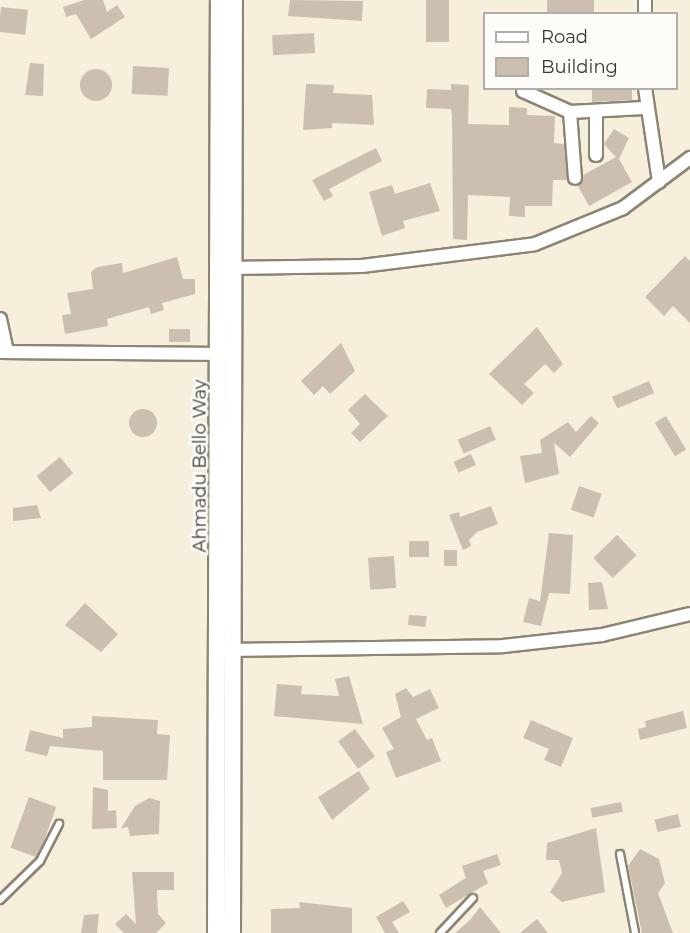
<!DOCTYPE html>
<html>
<head>
<meta charset="utf-8">
<style>
	body { margin:0 }
	#map { position:relative; width:690px; height:933px; overflow:hidden; background:#f6efdc; font-family:Montserrat,sans-serif }
	div>[style] { position:absolute }
	[style*='--x'] { left:calc(var(--x)*1px); top:calc(var(--y)*1px); width:calc(var(--w)*1px); rotate:calc(var(--a)*1deg) }
	.building>* { inset:0; background:#cdbfb0; transform-origin:0 0 }
	.round { border-radius:50% }
	.roads { filter:drop-shadow(2px 0 #8c8574) drop-shadow(-2px 0 #8c8574) drop-shadow(0 2px #8c8574) drop-shadow(0 -2px #8c8574) }
	.service>* { height:6px; margin:-3px; padding:0 3px; transform-origin:3px; border-radius:3px; background:#fff }
	.minor>* { height:12px; margin:-6px; padding:0 6px; transform-origin:6px; border-radius:6px; background:#fff }
	.secondary>* { height:16px; margin:-8px; padding:0 8px; transform-origin:8px; border-radius:8px; background:#fff }
	span { translate:-50% -50%; white-space:nowrap; text-align:center; line-height:1.15; -webkit-text-stroke:5px #fefcf9; paint-order:stroke }
	.street-label { font-size:18px; color:#3b3830 }
	.legend { position:absolute; left:483px; top:12px; width:195px; height:78px; box-sizing:border-box; background:#fefcf9; border:2px solid #b0aea9; margin:0; padding:8px 10px; list-style:none; font-size:18px; color:#3b3830 }
	.legend li { display:flex; align-items:center; gap:12px; height:30px }
	.legend b { width:30px; border:2px solid #b0aea9 }
</style>
</head>
<body>
<div id="map">
	<div class="building">
		<div style="clip-path:polygon(84px 0,103px 0,107px 12px,117px 5px,125px 17px,91px 39px,76px 14px,66px 17px,63px 7px)"></div>
		<div style="clip-path:polygon(290px 0,363px 1px,362px 21px,288px 16px)"></div>
		<div style="left:426px;top:0;width:23px;height:42px"></div>
		<div style="left:547px;top:0;width:47px;height:14px"></div>
		<div style="left:1px;top:7px;width:27px;height:25px;rotate:6deg"></div>
		<div style="left:314px;top:33px;width:20px;height:42px;rotate:87deg"></div>
		<div style="clip-path:polygon(30px 63px,44px 64px,43px 96px,25px 95px)"></div>
		<div style="left:133px;top:66px;width:36px;height:28px;rotate:3deg"></div>
		<div class="round" style="left:80px;top:69px;width:32px;height:32px"></div>
		<div style="clip-path:polygon(306px 84px,334px 85px,333px 93px,372px 95px,374px 125px,332px 123px,332px 128px,303px 130px)"></div>
		<div style="clip-path:polygon(451px 84px,469px 85px,468px 124px,509px 125px,509px 107px,527px 108px,527px 115px,555px 116px,554px 143px,564px 144px,567px 180px,553px 180px,552px 206px,525px 206px,525px 217px,509px 216px,510px 197px,468px 195px,467px 240px,453px 239px,452px 116px,451px 109px,426px 108px,427px 89px,451px 90px)"></div>
		<div style="clip-path:polygon(592px 88px,632px 88px,632px 100px,592px 102px)"></div>
		<div style="clip-path:polygon(614px 129px,629px 138px,619px 159px,632px 182px,589px 206px,578px 186px,583px 175px,616px 157px,604px 144px)"></div>
		<div style="clip-path:polygon(376px 148px,382px 161px,329px 189px,333px 196px,324px 201px,312px 180px)"></div>
		<div style="clip-path:polygon(430px 183px,440px 211px,403px 221px,405px 228px,382px 236px,369px 192px,392px 185px,395px 194px)"></div>
		<div style="clip-path:polygon(685px 256px,690px 261px,690px 323px,673px 306px,664px 316px,645px 297px)"></div>
		<div style="clip-path:polygon(177px 257px,183px 279px,195px 279px,195px 294px,162px 303px,164px 310px,151px 314px,149px 307px,107px 319px,108px 326px,65px 334px,62px 315px,71px 314px,67px 293px,93px 289px,91px 272px,97px 267px,122px 263px,123px 273px)"></div>
		<div style="clip-path:polygon(537px 327px,563px 364px,554px 373px,545px 364px,524px 384px,534px 393px,522px 405px,489px 374px)"></div>
		<div style="left:169px;top:329px;width:21px;height:13px"></div>
		<div style="clip-path:polygon(341px 343px,355px 371px,330px 394px,323px 386px,314px 395px,301px 381px)"></div>
		<div style="left:649px;top:381px;width:13px;height:40px;rotate:67deg"></div>
		<div style="clip-path:polygon(365px 394px,388px 416px,360px 442px,351px 433px,360px 424px,348px 410px)"></div>
		<div class="round" style="left:129px;top:409px;width:28px;height:28px"></div>
		<div style="clip-path:polygon(591px 416px,599px 423px,570px 457px,554px 443px,559px 474px,525px 483px,520px 456px,542px 453px,540px 440px,568px 422px,576px 432px)"></div>
		<div style="left:666px;top:416px;width:39px;height:13px;rotate:59deg"></div>
		<div style="left:490px;top:426px;width:15px;height:35px;rotate:67deg"></div>
		<div style="left:471px;top:454px;width:12px;height:19px;rotate:66deg"></div>
		<div style="left:60px;top:457px;width:21px;height:30px;rotate:51deg"></div>
		<div style="left:579px;top:486px;width:24px;height:25px;rotate:19deg"></div>
		<div style="clip-path:polygon(37px 505px,41px 518px,13px 521px,13px 508px)"></div>
		<div style="clip-path:polygon(491px 506px,498px 524px,477px 532px,469px 540px,471px 546px,463px 550px,449px 515px,459px 512px,460px 517px)"></div>
		<div style="clip-path:polygon(549px 533px,573px 535px,570px 594px,549px 593px,541px 626px,523px 622px,529px 598px,540px 601px)"></div>
		<div style="left:617px;top:535px;width:28px;height:33px;rotate:46deg"></div>
		<div style="left:409px;top:541px;width:20px;height:16px"></div>
		<div style="left:444px;top:550px;width:13px;height:16px"></div>
		<div style="left:394px;top:556px;width:32px;height:26px;rotate:86deg"></div>
		<div style="clip-path:polygon(602px 582px,608px 609px,589px 610px,588px 583px)"></div>
		<div style="clip-path:polygon(85px 603px,118px 634px,101px 652px,65px 625px)"></div>
		<div style="clip-path:polygon(409px 615px,427px 616px,425px 627px,408px 625px)"></div>
		<div style="clip-path:polygon(349px 676px,363px 724px,274px 716px,277px 684px,302px 686px,301px 694px,339px 696px,335px 679px)"></div>
		<div style="clip-path:polygon(406px 688px,413px 697px,430px 689px,439px 708px,416px 719px,427px 740px,432px 738px,441px 761px,396px 778px,386px 752px,394px 749px,382px 728px,401px 717px,395px 694px)"></div>
		<div style="clip-path:polygon(683px 711px,687px 728px,640px 740px,638px 729px,646px 727px,645px 721px)"></div>
		<div style="clip-path:polygon(92px 716px,158px 720px,157px 734px,170px 735px,167px 780px,103px 780px,103px 751px,50px 746px,47px 756px,25px 751px,30px 730px,63px 738px,63px 729px,92px 727px)"></div>
		<div style="clip-path:polygon(531px 720px,573px 738px,561px 767px,544px 760px,549px 749px,523px 738px)"></div>
		<div style="left:355px;top:729px;width:34px;height:21px;rotate:54deg"></div>
		<div style="clip-path:polygon(359px 771px,370px 789px,332px 820px,318px 797px)"></div>
		<div style="clip-path:polygon(93px 787px,108px 790px,108px 811px,116px 810px,117px 828px,92px 829px)"></div>
		<div style="left:29px;top:797px;width:29px;height:54px;rotate:20deg"></div>
		<div style="clip-path:polygon(149px 798px,160px 801px,159px 834px,130px 836px,128px 827px,121px 828px,135px 806px)"></div>
		<div style="left:621px;top:802px;width:10px;height:31px;rotate:79deg"></div>
		<div style="left:678px;top:814px;width:13px;height:24px;rotate:77deg"></div>
		<div style="clip-path:polygon(596px 828px,605px 892px,562px 902px,550px 892px,562px 873px,559px 860px,546px 860px,547px 843px)"></div>
		<div style="clip-path:polygon(640px 849px,659px 859px,665px 883px,658px 893px,673px 933px,642px 933px,628px 866px)"></div>
		<div style="clip-path:polygon(497px 854px,501px 865px,483px 871px,488px 883px,446px 908px,439px 895px,466px 878px,462px 866px)"></div>
		<div style="clip-path:polygon(132px 872px,174px 872px,174px 890px,157px 890px,158px 914px,166px 923px,156px 933px,124px 933px,115px 924px,126px 914px,136px 924px)"></div>
		<div style="clip-path:polygon(403px 901px,410px 912px,392px 922px,399px 933px,385px 933px,376px 917px)"></div>
		<div style="clip-path:polygon(299px 902px,352px 908px,352px 933px,271px 933px,271px 909px,300px 908px)"></div>
		<div style="clip-path:polygon(480px 907px,501px 933px,455px 933px,470px 920px)"></div>
		<div style="clip-path:polygon(99px 914px,97px 933px,81px 933px,84px 915px)"></div>
		<div style="clip-path:polygon(537px 919px,548px 933px,520px 933px)"></div>
	</div>
	<div class="roads">
		<div class="service">
			<div style="--x:620;--y:854;--w:80;--a:79.2"></div>
			<div style="--x:0;--y:900;--w:56;--a:-44.3"></div>
			<div style="--x:40;--y:861;--w:42;--a:-62.8"></div>
			<div style="--x:440;--y:933;--w:48;--a:-46.7"></div>
		</div>
		<div class="minor">
			<div style="--x:645;--y:14;--w:14;--a:-90"></div>
			<div style="--x:645;--y:88;--w:95;--a:81.5"></div>
			<div style="--x:523;--y:91;--w:51;--a:24.1"></div>
			<div style="--x:570;--y:112;--w:74;--a:-3.1"></div>
			<div style="--x:596;--y:111;--w:44;--a:90"></div>
			<div style="--x:570;--y:112;--w:66;--a:85.7"></div>
			<div style="--x:228;--y:268;--w:134;--a:-0.9"></div>
			<div style="--x:362;--y:266;--w:174;--a:-7.2"></div>
			<div style="--x:535;--y:244;--w:95;--a:-22.2"></div>
			<div style="--x:623;--y:208;--w:84;--a:-36.7"></div>
			<div style="--x:0;--y:319;--w:33;--a:78"></div>
			<div style="--x:0;--y:352;--w:224;--a:0.5"></div>
			<div style="--x:226;--y:650;--w:277;--a:-0.8"></div>
			<div style="--x:503;--y:646;--w:100;--a:-6.3"></div>
			<div style="--x:602;--y:635;--w:90;--a:-13.4"></div>
		</div>
		<div class="secondary">
			<div style="--x:216;--y:933;--w:933;--a:-89.82"></div>
			<div style="--x:232;--y:933;--w:933;--a:-89.88"></div>
		</div>
	</div>
	<div class="street-label">
		<span style="left:200px;top:466px;rotate:-90deg">Ahmadu Bello Way</span>
	</div>
	<ul class="legend">
	<li><b style="height:8px;background:#fff"></b>Road</li>
	<li><b style="height:16px;background:#cdbfb0"></b>Building</li>
	</ul>
</div>
</body>
</html>
